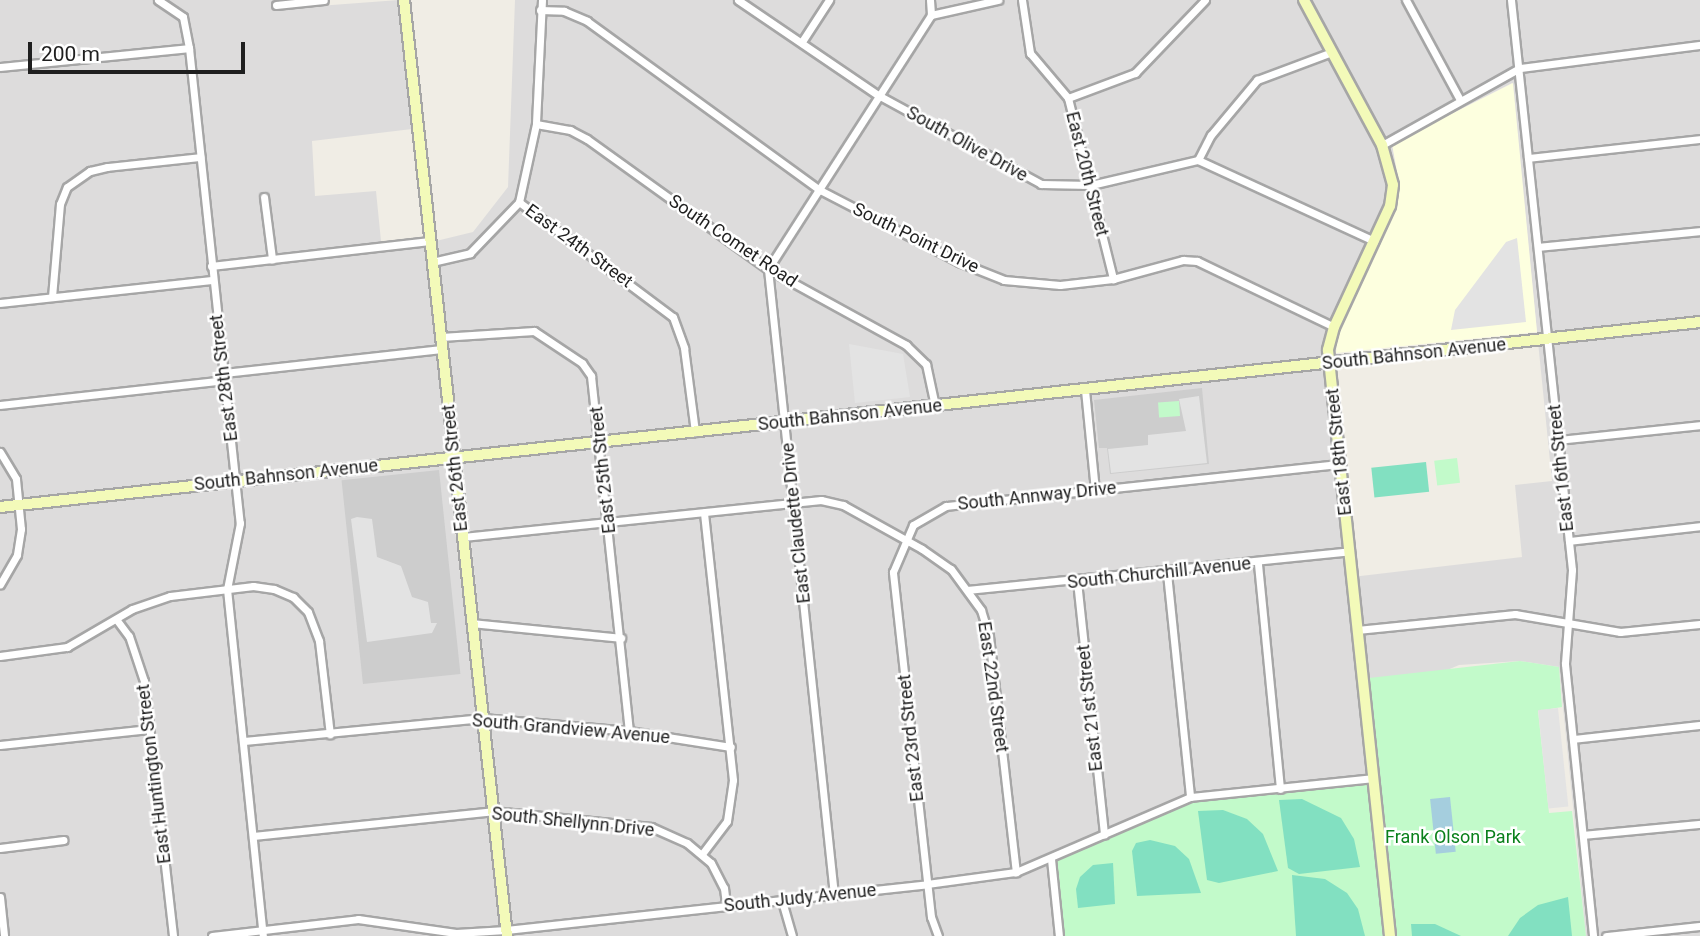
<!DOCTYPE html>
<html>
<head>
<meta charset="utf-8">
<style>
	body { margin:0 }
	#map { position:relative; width:1700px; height:936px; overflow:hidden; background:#f0ede5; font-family:Roboto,sans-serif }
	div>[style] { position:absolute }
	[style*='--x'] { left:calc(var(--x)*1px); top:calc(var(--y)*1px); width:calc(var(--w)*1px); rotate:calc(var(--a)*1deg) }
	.residential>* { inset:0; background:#dddcdc }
	.education>* { inset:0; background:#fdffdf }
	.religious>* { inset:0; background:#cdcdcd; transform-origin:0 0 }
	.park>* { inset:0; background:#c2faca; transform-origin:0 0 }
	.pitch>* { inset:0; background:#82e0c1; transform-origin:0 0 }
	.parking>* { inset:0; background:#e3e3e3; transform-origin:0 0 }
	.water>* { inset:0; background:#a5cede; transform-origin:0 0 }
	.roads { filter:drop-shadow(2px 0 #a6a6a6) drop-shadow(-2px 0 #a6a6a6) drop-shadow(0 2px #a6a6a6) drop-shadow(0 -2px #a6a6a6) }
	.street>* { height:7px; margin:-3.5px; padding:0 3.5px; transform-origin:3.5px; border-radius:3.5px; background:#fff }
	.secondary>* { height:10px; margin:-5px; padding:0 5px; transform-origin:5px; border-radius:5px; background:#f3fab9 }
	span { translate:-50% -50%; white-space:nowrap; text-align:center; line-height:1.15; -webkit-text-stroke:5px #fff; paint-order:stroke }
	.street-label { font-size:18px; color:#1f1f1f }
	.park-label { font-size:18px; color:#0a801b }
	.scale { position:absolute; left:28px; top:42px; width:217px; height:32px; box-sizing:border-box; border:4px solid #1f1f1f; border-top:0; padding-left:9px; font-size:21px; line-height:24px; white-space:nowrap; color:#1f1f1f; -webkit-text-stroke:5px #fff; paint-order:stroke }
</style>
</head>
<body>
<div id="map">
	<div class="residential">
		<div style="clip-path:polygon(evenodd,0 0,277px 0,278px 9px,399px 0,412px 129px,312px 141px,315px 196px,376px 191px,381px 241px,436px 241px,473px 232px,508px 187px,515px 0,1700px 0,1700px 936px,1586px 936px,1559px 667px,1520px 661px,1459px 665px,1445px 671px,1373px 778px,1059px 936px,514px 936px,462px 460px,448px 467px,501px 936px,0 936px,0 0,1512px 83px,1552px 481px,1515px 485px,1522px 557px,1352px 577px,1356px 647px,1324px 368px,1395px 201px,1398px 177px,1392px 144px,1512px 83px)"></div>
	</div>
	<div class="education">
		<div style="clip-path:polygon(1513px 83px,1537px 332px,1336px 353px,1340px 321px,1395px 201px,1398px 177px,1392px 144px)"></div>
	</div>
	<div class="religious">
		<div style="clip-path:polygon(1202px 388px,1209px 464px,1110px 474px,1107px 448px,1099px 448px,1094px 400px)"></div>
		<div style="left:439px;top:470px;width:205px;height:98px;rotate:84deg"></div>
	</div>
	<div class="park">
		<div style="left:1179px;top:401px;width:15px;height:21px;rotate:86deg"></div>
		<div style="left:1457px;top:458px;width:25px;height:23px;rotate:83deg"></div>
		<div style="clip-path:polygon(1520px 661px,1559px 667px,1562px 707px,1538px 711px,1549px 813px,1572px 811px,1586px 936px,1059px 936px,1051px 859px,1190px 797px,1373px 778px,1369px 678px)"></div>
	</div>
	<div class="pitch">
		<div style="left:1426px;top:462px;width:30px;height:55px;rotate:84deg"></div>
		<div style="clip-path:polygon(1302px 799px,1341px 818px,1354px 839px,1360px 867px,1299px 874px,1288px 868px,1279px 800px)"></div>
		<div style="clip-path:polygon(1223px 810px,1247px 819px,1263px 834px,1278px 871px,1219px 883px,1207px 880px,1198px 811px)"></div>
		<div style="clip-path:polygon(1150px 840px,1175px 846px,1189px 859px,1201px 893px,1137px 896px,1132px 851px,1136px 843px)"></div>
		<div style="clip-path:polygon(1113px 863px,1115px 904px,1078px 908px,1076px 889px,1080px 877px,1093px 865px)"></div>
		<div style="clip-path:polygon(1292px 875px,1325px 879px,1347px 893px,1358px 909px,1365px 936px,1296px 936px)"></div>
		<div style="clip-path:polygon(1568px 897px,1572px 936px,1508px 936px,1520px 918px,1538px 905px)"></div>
		<div style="clip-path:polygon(1411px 924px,1435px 924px,1461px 936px,1412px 936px)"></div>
	</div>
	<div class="parking">
		<div style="clip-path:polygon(1517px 238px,1526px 322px,1451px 330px,1455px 310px,1506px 242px)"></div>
		<div style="clip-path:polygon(849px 344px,903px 354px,910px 397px,855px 403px)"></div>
		<div style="clip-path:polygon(1199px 396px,1207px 463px,1111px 473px,1108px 449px,1148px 445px,1148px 435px,1186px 431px,1179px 399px)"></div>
		<div style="clip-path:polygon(357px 517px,372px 519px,377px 557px,401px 566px,412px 597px,428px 602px,431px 623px,437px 623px,432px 633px,367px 642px,351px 519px)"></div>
		<div style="left:1558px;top:708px;width:99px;height:20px;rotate:84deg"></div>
	</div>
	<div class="water">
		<div style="left:1450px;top:797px;width:55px;height:20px;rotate:84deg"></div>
	</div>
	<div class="roads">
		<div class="street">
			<div style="--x:158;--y:0;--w:30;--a:34"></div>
			<div style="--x:183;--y:17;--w:32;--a:79"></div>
			<div style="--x:189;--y:48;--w:478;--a:83.9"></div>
			<div style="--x:240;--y:523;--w:67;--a:101.1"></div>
			<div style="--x:227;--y:589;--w:349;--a:84.1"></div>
			<div style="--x:542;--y:0;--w:124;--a:92.8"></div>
			<div style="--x:536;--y:124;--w:80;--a:102.3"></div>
			<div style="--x:519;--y:202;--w:192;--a:36.8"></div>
			<div style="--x:673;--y:317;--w:33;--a:70"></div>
			<div style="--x:684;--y:348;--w:85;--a:82.5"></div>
			<div style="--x:738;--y:0;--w:169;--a:34.2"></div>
			<div style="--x:878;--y:95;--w:186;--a:28.6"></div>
			<div style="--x:1041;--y:184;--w:50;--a:1.1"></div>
			<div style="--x:1091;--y:185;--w:110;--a:-13.2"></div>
			<div style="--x:1198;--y:160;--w:194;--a:24.7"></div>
			<div style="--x:930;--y:0;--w:15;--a:86"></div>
			<div style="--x:1022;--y:0;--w:54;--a:81.4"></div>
			<div style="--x:1030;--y:53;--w:59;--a:49.8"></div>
			<div style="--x:1068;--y:98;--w:187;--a:76"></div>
			<div style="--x:1406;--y:0;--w:114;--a:61.6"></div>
			<div style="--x:1511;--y:0;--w:573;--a:83.89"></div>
			<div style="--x:1572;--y:570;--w:94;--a:94.3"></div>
			<div style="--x:1565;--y:664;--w:273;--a:84.1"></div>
			<div style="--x:276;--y:5;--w:48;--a:-5.9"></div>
			<div style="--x:540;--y:10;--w:24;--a:2"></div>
			<div style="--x:564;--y:11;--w:25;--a:23"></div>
			<div style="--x:587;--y:21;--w:288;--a:36"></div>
			<div style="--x:820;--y:190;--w:157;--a:27.4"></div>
			<div style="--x:959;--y:262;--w:48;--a:21.8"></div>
			<div style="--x:1004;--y:280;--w:56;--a:5.1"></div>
			<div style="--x:1060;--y:285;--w:53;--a:-6.5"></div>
			<div style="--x:1113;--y:279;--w:73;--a:-15.2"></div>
			<div style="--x:1183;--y:260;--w:14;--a:4"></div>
			<div style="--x:1197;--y:261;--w:152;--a:25.7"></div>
			<div style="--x:803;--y:40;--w:48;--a:-57"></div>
			<div style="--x:0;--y:67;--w:190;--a:-5.7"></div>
			<div style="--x:1068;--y:98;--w:72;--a:-20.5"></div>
			<div style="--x:1135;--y:73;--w:101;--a:-46.2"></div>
			<div style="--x:536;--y:124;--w:35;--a:10"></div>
			<div style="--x:570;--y:130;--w:19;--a:28"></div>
			<div style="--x:587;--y:139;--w:223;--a:35.7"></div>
			<div style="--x:768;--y:269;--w:158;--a:28.8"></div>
			<div style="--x:906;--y:345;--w:28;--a:44"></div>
			<div style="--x:926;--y:364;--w:43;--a:77.9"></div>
			<div style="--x:1382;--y:145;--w:158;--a:-29.2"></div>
			<div style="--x:1520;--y:68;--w:181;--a:-7.3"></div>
			<div style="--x:1528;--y:158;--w:173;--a:-6.3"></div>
			<div style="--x:1198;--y:160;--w:28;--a:-63"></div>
			<div style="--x:1211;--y:135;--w:72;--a:-50.1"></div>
			<div style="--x:1257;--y:80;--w:80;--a:-20.5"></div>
			<div style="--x:264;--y:197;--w:63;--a:82.6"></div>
			<div style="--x:1538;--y:247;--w:163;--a:-5.6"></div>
			<div style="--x:432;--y:262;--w:39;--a:-13"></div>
			<div style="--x:470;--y:253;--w:71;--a:-46.1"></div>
			<div style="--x:211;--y:266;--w:220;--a:-6.5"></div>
			<div style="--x:52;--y:297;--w:93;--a:-85.1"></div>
			<div style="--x:60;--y:204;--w:18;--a:-68"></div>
			<div style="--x:67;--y:187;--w:28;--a:-35"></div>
			<div style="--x:90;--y:171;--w:17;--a:-13"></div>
			<div style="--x:107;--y:167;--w:94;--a:-6.1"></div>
			<div style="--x:0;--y:303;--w:214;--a:-6.2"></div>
			<div style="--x:441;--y:337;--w:93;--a:-3.7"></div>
			<div style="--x:534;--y:331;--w:58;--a:33.7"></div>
			<div style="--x:582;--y:363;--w:16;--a:55"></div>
			<div style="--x:591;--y:376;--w:357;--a:83.9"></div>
			<div style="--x:224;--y:373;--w:219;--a:-6.3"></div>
			<div style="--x:1085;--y:390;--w:100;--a:84.3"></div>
			<div style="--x:0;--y:405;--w:226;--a:-6.3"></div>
			<div style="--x:1558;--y:440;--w:143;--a:-6"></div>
			<div style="--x:0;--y:452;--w:31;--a:59"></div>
			<div style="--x:16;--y:479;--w:50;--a:84.3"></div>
			<div style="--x:21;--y:529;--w:26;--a:99"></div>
			<div style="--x:17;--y:555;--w:34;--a:120"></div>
			<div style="--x:463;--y:537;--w:360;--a:-5.9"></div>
			<div style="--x:821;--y:500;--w:23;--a:13"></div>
			<div style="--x:843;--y:505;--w:90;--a:29.1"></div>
			<div style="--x:922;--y:549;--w:35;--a:35"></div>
			<div style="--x:951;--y:569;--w:51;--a:53.8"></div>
			<div style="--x:981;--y:610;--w:27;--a:73"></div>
			<div style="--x:989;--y:636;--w:238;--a:83.5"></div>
			<div style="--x:1569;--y:541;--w:132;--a:-6.5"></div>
			<div style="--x:1258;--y:564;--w:226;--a:84.4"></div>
			<div style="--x:1167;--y:573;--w:225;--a:84.1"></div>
			<div style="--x:1077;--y:581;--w:255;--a:83.9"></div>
			<div style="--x:968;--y:590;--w:383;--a:-5.8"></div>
			<div style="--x:116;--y:619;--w:21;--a:53"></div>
			<div style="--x:129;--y:636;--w:47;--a:71.6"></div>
			<div style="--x:144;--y:681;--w:257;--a:83.5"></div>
			<div style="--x:472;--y:623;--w:150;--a:5.7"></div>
			<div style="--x:1357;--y:630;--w:159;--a:-5.8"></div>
			<div style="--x:1515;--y:614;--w:107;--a:9.7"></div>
			<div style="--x:1620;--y:632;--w:80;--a:-5.7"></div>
			<div style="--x:0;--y:656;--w:68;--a:-7.7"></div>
			<div style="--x:67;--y:647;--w:75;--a:-30.3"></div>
			<div style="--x:132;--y:609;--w:40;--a:-18.9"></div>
			<div style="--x:170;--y:596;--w:84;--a:-6.9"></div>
			<div style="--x:253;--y:586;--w:21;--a:8"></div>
			<div style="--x:274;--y:589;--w:21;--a:23"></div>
			<div style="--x:293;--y:597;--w:21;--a:45"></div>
			<div style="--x:308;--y:612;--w:31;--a:69"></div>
			<div style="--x:319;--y:641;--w:94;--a:83.3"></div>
			<div style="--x:1573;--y:739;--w:128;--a:-6.3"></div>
			<div style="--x:244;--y:741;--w:240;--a:-5.5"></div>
			<div style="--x:483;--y:718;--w:147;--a:5.1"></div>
			<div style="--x:629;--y:731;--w:103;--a:8.9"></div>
			<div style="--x:0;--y:745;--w:150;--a:-6.1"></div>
			<div style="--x:1583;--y:835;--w:118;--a:-5.4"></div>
			<div style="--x:253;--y:836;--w:241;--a:-5.9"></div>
			<div style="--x:493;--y:811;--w:159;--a:5.8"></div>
			<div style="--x:651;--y:827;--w:39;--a:24"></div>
			<div style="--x:687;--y:843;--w:31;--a:40"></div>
			<div style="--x:711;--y:863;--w:28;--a:63"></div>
			<div style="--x:724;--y:888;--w:17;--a:83"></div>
			<div style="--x:0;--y:848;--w:64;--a:-7.2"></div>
			<div style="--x:702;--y:854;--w:41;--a:-52.9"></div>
			<div style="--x:727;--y:821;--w:41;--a:-81.7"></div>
			<div style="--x:733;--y:780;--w:269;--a:-96.2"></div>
			<div style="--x:1051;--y:859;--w:77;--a:84.1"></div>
			<div style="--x:834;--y:895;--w:629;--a:-96.02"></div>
			<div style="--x:768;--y:269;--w:302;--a:-57.3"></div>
			<div style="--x:931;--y:15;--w:69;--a:-12.6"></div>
			<div style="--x:0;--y:897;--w:39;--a:84"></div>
			<div style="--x:782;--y:901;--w:36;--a:74"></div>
			<div style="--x:212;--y:936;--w:147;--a:-6.6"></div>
			<div style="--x:358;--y:919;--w:99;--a:8.1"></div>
			<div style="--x:456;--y:933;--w:50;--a:-3.4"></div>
			<div style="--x:506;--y:930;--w:424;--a:-6.2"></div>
			<div style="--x:927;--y:884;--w:90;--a:-7.7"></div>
			<div style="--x:1016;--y:872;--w:189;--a:-23.3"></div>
			<div style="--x:1190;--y:797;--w:184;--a:-5.9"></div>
			<div style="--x:938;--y:936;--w:20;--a:-110"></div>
			<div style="--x:931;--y:917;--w:347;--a:-96.3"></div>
			<div style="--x:893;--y:572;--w:51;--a:-66.9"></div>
			<div style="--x:913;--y:525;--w:38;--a:-30"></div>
			<div style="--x:946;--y:506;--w:396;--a:-6.1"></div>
			<div style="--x:1606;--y:936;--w:95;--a:-6.1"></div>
		</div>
		<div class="secondary">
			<div style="--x:404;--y:0;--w:942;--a:83.72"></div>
			<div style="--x:1304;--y:0;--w:165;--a:61.7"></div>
			<div style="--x:1382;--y:145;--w:41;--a:74.6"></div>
			<div style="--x:1393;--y:185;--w:21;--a:98"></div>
			<div style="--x:1390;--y:206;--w:133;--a:114.8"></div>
			<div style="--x:1334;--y:327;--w:24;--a:105"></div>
			<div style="--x:1328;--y:350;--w:589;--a:83.96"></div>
			<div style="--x:0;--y:507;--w:1710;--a:-6.21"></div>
		</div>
	</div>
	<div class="street-label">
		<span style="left:967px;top:144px;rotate:29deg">South Olive Drive</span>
		<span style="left:1087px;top:174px;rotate:76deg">East 20th Street</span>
		<span style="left:916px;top:238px;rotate:26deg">South Point Drive</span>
		<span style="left:733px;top:241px;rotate:34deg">South Comet Road</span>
		<span style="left:579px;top:246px;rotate:36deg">East 24th Street</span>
		<span style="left:1414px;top:354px;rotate:-6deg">South Bahnson Avenue</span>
		<span style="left:224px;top:378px;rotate:-97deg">East 28th Street</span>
		<span style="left:850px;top:415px;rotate:-6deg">South Bahnson Avenue</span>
		<span style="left:1339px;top:452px;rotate:-96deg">East 18th Street</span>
		<span style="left:455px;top:468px;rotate:-96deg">East 26th Street</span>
		<span style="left:1561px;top:468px;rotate:-96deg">East 16th Street</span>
		<span style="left:603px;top:470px;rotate:-96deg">East 25th Street</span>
		<span style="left:286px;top:475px;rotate:-6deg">South Bahnson Avenue</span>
		<span style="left:1037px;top:496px;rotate:-6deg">South Annway Drive</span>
		<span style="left:796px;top:523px;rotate:-96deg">East Claudette Drive</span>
		<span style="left:1159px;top:573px;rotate:-6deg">South Churchill Avenue</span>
		<span style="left:993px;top:687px;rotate:82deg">East 22nd Street</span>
		<span style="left:1090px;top:708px;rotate:-96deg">East 21st Street</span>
		<span style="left:571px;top:729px;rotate:5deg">South Grandview Avenue</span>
		<span style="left:911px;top:738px;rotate:-96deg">East 23rd Street</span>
		<span style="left:154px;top:774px;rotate:-97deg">East Huntington Street</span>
		<span style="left:573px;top:822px;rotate:6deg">South Shellynn Drive</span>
		<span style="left:800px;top:898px;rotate:-6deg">South Judy Avenue</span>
	</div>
	<div class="park-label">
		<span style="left:1453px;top:837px">Frank Olson Park</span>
	</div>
	<div class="scale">200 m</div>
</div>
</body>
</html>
